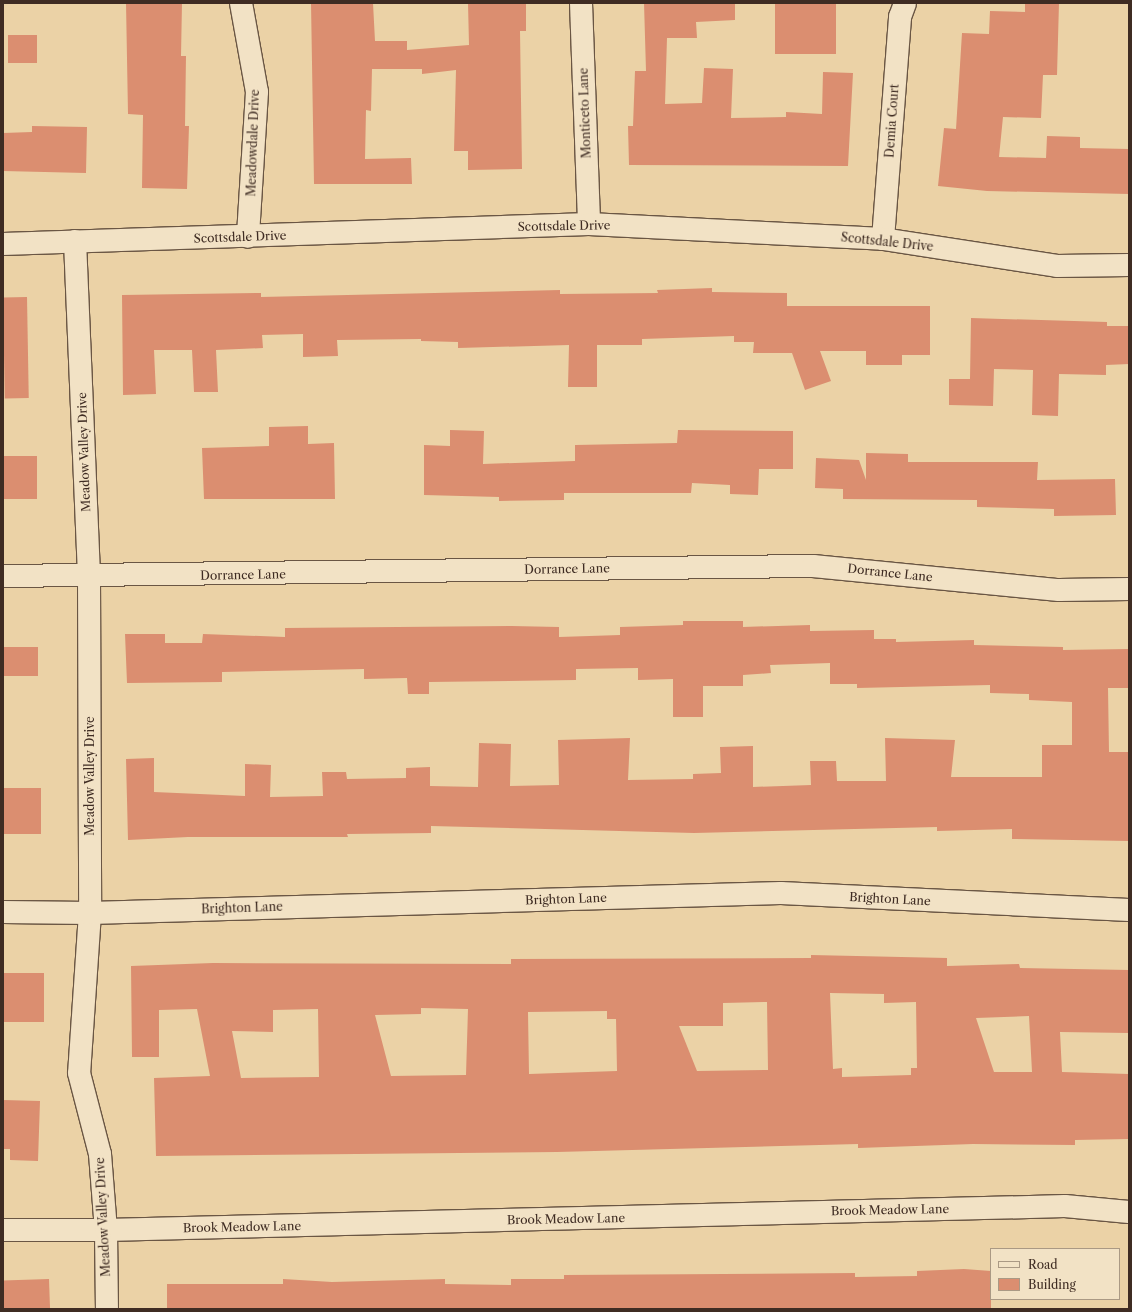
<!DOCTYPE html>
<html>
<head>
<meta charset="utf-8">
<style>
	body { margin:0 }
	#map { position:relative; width:1132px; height:1312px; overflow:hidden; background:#ebd2a6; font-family:"Libre Caslon Text",serif }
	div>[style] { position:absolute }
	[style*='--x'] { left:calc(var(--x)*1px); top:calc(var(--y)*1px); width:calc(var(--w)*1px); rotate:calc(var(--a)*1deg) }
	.building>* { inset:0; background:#db8e70; transform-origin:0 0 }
	.roads { filter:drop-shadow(1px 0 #6a5644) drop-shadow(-1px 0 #6a5644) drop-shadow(0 1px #6a5644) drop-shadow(0 -1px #6a5644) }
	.minor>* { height:22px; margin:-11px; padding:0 11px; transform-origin:11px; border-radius:11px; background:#f2e2c5 }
	.tertiary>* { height:22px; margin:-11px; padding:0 11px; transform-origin:11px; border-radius:11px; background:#f2e2c5 }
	span { translate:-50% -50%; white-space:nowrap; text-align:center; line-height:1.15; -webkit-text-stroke:3.5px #f2e2c5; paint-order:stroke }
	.street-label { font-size:12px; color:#3f2c23 }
	.frame { position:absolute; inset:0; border:4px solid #3f2c23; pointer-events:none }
	.legend { position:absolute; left:990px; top:1248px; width:130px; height:52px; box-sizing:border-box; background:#f2e2c5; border:1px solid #aa9984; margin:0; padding:5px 7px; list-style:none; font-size:12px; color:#3f2c23 }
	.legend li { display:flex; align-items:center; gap:8px; height:20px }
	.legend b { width:20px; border:1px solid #aa9984 }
</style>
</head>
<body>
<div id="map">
	<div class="building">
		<div style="clip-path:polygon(126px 3px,182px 3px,181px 56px,186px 56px,185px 126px,189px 126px,187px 189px,142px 188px,143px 115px,128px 114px)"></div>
		<div style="clip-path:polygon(311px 3px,373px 3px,375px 41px,407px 41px,407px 50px,469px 45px,468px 3px,526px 3px,526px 31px,520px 31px,522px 169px,468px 170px,468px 151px,454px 151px,456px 70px,422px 74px,422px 69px,372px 69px,371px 111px,366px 110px,365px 159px,411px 158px,412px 184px,314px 184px)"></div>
		<div style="clip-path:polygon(644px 3px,735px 3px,735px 20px,696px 22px,697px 38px,667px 38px,665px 104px,702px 103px,704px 68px,733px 69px,731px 118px,786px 117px,786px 112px,822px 114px,823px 72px,853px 73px,848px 166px,629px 165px,628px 126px,633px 126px,635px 71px,646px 71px)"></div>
		<div style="left:775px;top:3px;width:61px;height:51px"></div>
		<div style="clip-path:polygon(1025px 3px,1059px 3px,1057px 75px,1043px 75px,1041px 118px,1003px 117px,999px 157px,1046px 158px,1047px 136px,1080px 137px,1080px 148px,1129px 149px,1129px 194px,987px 191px,938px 186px,944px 128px,956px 129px,962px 33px,989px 34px,990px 11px,1025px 12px)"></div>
		<div style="left:37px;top:35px;width:28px;height:29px;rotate:90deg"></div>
		<div style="clip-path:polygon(32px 126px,87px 127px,86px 173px,3px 171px,3px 133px,32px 132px)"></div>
		<div style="clip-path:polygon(712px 288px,712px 292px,787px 293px,787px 306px,930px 306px,930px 355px,902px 355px,902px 365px,866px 365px,866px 351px,820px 351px,831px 381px,805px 390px,792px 353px,753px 353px,754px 342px,734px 342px,734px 336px,642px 339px,642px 345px,597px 345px,597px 387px,568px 387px,569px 345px,458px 348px,458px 342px,421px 341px,421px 339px,337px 340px,338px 356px,303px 357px,303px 334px,262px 335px,263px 348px,216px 350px,218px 392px,194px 392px,192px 350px,154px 350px,156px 394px,123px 395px,122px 295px,261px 293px,261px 297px,560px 290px,560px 294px,658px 293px,657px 290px)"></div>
		<div style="left:27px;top:297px;width:101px;height:24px;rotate:89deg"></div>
		<div style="clip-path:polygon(971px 318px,1107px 322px,1107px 326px,1129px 326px,1129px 364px,1106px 365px,1106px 375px,1059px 374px,1058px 416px,1032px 415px,1033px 370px,994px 369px,993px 406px,949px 405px,949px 379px,970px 379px)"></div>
		<div style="clip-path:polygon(308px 426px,308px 444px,334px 443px,335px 499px,204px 499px,202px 448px,269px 446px,269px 427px)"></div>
		<div style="clip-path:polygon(450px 430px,484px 431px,483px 464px,575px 461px,575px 445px,677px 443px,678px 430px,793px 431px,793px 469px,759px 469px,758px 495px,730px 494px,730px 485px,692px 483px,691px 493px,564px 493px,564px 500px,499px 501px,499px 497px,424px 495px,424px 445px,450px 446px)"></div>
		<div style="clip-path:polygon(866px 453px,908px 454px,908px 462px,1038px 462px,1037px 480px,1115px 479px,1116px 515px,1054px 516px,1054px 509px,977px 507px,977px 500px,843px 499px,843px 489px,815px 488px,816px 458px,859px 460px,866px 480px)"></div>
		<div style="left:3px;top:456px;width:34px;height:43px"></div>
		<div style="clip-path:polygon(683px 621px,743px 621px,743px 627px,810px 625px,810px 631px,874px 630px,874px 639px,896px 639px,896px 642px,974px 640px,974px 645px,1063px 647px,1063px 650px,1129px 649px,1129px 688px,1108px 688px,1109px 752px,1129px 752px,1129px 841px,1012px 839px,1012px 829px,937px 831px,937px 827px,694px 833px,431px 826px,431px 833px,347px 834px,348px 837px,188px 837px,128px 840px,126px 759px,154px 758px,154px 792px,245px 796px,245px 764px,271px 765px,270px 797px,323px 796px,322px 772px,346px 772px,347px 779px,406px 778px,406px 768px,430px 767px,430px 786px,478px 787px,479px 743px,511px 744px,510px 786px,559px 785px,558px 740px,630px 738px,628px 780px,693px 779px,693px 774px,721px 773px,720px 747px,753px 746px,753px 787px,811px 785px,810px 761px,836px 761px,837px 781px,886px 781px,885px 738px,955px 740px,951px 777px,1042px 777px,1042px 745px,1072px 745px,1072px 702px,1029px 700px,1029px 694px,990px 693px,990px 685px,857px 688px,857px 684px,830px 684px,830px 663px,770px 665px,771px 673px,743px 675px,743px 686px,703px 686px,703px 717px,673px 717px,673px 679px,638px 680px,638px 668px,576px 669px,576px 680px,429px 682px,429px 694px,408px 694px,407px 678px,364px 679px,364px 669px,222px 672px,222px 682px,127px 683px,125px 634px,165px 634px,165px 643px,202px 643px,203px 634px,285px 637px,285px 628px,511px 626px,559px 627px,559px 637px,620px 635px,620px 627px,683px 625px)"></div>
		<div style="left:3px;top:647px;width:35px;height:29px"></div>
		<div style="left:3px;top:788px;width:38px;height:46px"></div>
		<div style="clip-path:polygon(evenodd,811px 955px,947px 958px,947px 966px,1019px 964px,1020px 968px,1129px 970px,1129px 1033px,1060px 1032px,1062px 1072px,1129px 1074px,1129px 1139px,1075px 1140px,1075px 1145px,973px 1144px,858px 1148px,858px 1144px,557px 1152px,156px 1156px,154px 1078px,210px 1076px,197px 1009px,159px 1010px,159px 1057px,132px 1057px,131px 966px,213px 963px,511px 964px,511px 959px,811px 958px,811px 955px,830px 993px,884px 994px,884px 1003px,916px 1002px,917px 1068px,911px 1068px,911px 1075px,842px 1077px,842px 1068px,833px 1069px,830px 993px,811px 955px,767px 1002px,768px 1070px,697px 1071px,679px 1026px,723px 1026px,723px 1003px,767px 1002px,811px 955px,421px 1008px,468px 1009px,466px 1075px,391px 1076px,375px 1015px,421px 1014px,421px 1008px,811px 955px,318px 1009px,319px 1077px,241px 1078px,232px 1031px,273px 1032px,273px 1010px,318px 1009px,811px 955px,607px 1011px,607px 1019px,616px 1019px,617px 1071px,529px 1074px,528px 1012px,607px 1011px,811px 955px,1029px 1016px,1032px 1072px,994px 1072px,976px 1018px,1029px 1016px)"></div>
		<div style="left:3px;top:973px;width:41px;height:49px"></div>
		<div style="clip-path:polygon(3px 1100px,40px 1101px,38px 1161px,10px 1160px,10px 1149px,3px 1149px)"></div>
		<div style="clip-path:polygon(964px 1269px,991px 1271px,991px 1309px,167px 1309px,167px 1284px,283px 1284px,283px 1279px,332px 1282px,445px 1279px,445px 1284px,511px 1285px,511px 1279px,564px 1279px,564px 1275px,855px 1273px,855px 1277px,917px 1276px,917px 1271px)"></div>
		<div style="left:49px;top:1279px;width:30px;height:46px;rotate:88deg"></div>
	</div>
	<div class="roads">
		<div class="minor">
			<div style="--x:241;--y:3;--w:90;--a:79.8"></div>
			<div style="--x:257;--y:92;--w:145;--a:93.6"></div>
			<div style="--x:581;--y:3;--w:221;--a:87.9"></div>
			<div style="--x:883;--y:239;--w:223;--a:-85.6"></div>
			<div style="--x:900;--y:17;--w:15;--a:-70"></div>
			<div style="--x:75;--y:241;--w:336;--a:87.6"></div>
			<div style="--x:89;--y:577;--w:336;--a:89.8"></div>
			<div style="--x:90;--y:913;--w:160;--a:93.9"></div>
			<div style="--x:79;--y:1073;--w:84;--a:75.5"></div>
			<div style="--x:100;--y:1154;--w:76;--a:85.5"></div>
			<div style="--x:106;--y:1230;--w:79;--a:89.3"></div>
			<div style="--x:3;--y:244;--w:586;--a:-1.95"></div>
			<div style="--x:589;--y:224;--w:294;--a:2.9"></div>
			<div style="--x:883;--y:239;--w:176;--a:8.8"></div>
			<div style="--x:1057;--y:266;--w:72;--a:-0.8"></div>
			<div style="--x:3;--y:912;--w:87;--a:0.7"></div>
			<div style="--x:90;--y:913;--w:691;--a:-1.66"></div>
			<div style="--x:781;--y:893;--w:348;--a:2.8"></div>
			<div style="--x:3;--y:1230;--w:103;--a:0"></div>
			<div style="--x:106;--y:1230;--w:959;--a:-1.43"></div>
			<div style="--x:1065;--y:1206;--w:64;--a:5.4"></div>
		</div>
		<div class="tertiary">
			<div style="--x:3;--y:576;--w:810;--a:-0.71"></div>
			<div style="--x:813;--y:566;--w:247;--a:5.6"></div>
			<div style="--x:1059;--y:590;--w:70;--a:-0.8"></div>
		</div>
	</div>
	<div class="street-label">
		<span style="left:585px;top:113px;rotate:-92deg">Monticeto Lane</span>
		<span style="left:892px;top:121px;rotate:-86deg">Demia Court</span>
		<span style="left:253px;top:143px;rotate:-88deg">Meadowdale Drive</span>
		<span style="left:564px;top:226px;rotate:-1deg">Scottsdale Drive</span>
		<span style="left:240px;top:237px;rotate:-2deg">Scottsdale Drive</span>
		<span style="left:887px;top:242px;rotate:6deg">Scottsdale Drive</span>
		<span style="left:84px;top:452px;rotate:-92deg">Meadow Valley Drive</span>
		<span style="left:567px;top:569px;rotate:-1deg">Dorrance Lane</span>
		<span style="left:890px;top:573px;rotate:6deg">Dorrance Lane</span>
		<span style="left:243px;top:575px;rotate:-1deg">Dorrance Lane</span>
		<span style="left:90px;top:776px;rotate:-90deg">Meadow Valley Drive</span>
		<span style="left:566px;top:899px;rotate:-2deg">Brighton Lane</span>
		<span style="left:890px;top:899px;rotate:3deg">Brighton Lane</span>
		<span style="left:242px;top:908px;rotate:-2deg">Brighton Lane</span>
		<span style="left:890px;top:1210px;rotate:-1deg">Brook Meadow Lane</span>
		<span style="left:103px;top:1217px;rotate:-93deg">Meadow Valley Drive</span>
		<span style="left:566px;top:1219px;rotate:-1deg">Brook Meadow Lane</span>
		<span style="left:242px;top:1227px;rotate:-1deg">Brook Meadow Lane</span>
	</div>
	<div class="frame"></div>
	<ul class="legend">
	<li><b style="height:5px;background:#f2e2c5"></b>Road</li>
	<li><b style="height:11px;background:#db8e70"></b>Building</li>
	</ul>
</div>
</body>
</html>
